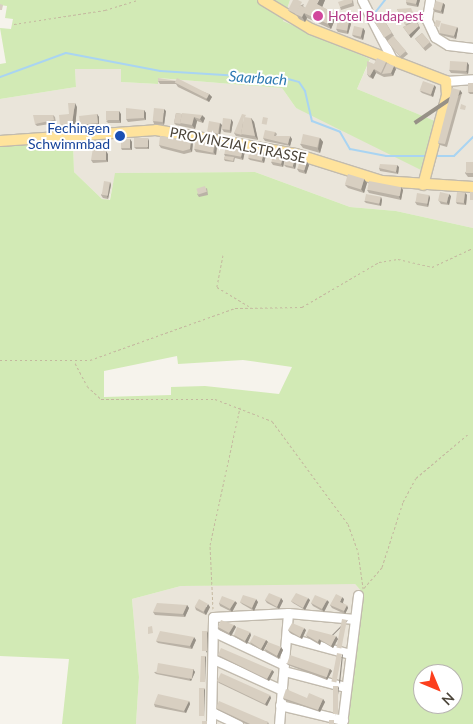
<!DOCTYPE html>
<html>
<head>
<meta charset="utf-8">
<style>
	body { margin:0 }
	#map { position:relative; width:473px; height:724px; overflow:hidden; background:#f6f3ec; font-family:Lato,sans-serif }
	div>[style] { position:absolute }
	[style*='--x'] { left:calc(var(--x)*1px); top:calc(var(--y)*1px); width:calc(var(--w)*1px); rotate:calc(var(--a)*1deg) }
	.residential>* { inset:0; background:#eae5da }
	.green>* { inset:0; background:#d2eab5 }
	.stream>* { height:2px; margin:-1px; padding:0 1px; transform-origin:1px; border-radius:1px; background:#a9d4f2 }
	.path>* { height:1px; margin-top:-0.5px; transform-origin:0; background:repeating-linear-gradient(90deg,#c4b79f 0 2.5px,transparent 0 5px) }
	.roads { filter:drop-shadow(1px 0 #c2bbae) drop-shadow(-1px 0 #c2bbae) drop-shadow(0 1px #c2bbae) drop-shadow(0 -1px #c2bbae) }
	.minor>* { height:9px; margin:-4.5px; padding:0 4.5px; transform-origin:4.5px; border-radius:4.5px; background:#fff }
	.major>* { height:10px; margin:-5px; padding:0 5px; transform-origin:5px; border-radius:5px; background:#ffe39c }
	.wall>* { inset:0; background:#bab2a6; transform-origin:0 0 }
	.shaded-wall>* { inset:0; background:#979187; transform-origin:0 0 }
	.building>* { inset:0; background:#d8cfc1; transform-origin:0 0 }
	.dots>* { width:14px; height:14px; translate:-50% -50%; box-sizing:border-box; border:2px solid #fff; border-radius:50% }
	span { translate:-50% -50%; white-space:nowrap; text-align:center; line-height:1.15; -webkit-text-stroke:4px #fff; paint-order:stroke }
	.hotel-label { font-size:14px; color:#b23c85 }
	.left { translate:0 -50%; text-align:left }
	.transit-label { font-size:14px; color:#164399 }
	.right { translate:-100% -50%; text-align:right }
	.street-label { font-size:14px; color:#4b4439 }
	.water-label { font-size:15px; color:#2e7ab2; font-style:italic }
	.north { position:absolute; left:413px; top:664px; width:50px; height:50px; box-sizing:border-box; background:#fff; border:1px solid #b7b4b0; border-radius:50%; rotate:135deg; font-size:14px; font-weight:700; line-height:20px; text-align:center; color:#4b4439 }
	.north::after { content:''; display:block; margin:auto; width:18px; height:22px; background:#fc3f1d; clip-path:polygon(50% 0,100% 100%,50% 72%,0 100%) }
</style>
</head>
<body>
<div id="map">
	<div class="residential">
		<div style="clip-path:polygon(290px 0,473px 0,473px 228px,396px 211px,350px 207px,255px 172px,116px 173px,109px 201px,102px 199px,74px 172px,73px 129px,0 136px,0 99px,76px 87px,75px 69px,121px 69px,121px 82px,158px 84px,158px 78px,282px 88px,296px 108px,319px 116px,435px 121px,357px 89px,370px 60px,283px 21px)"></div>
		<div style="clip-path:polygon(289px 583px,355px 584px,363px 593px,346px 724px,136px 724px,139px 677px,132px 599px,181px 586px)"></div>
	</div>
	<div class="green">
		<div style="clip-path:polygon(0 0,290px 0,283px 21px,370px 59px,357px 89px,435px 121px,424px 164px,421px 170px,296px 108px,282px 88px,158px 78px,158px 84px,121px 82px,121px 69px,75px 69px,76px 87px,0 99px,0 64px,6px 63px,0 28px,11px 29px,13px 19px,5px 18px,7px 6px,0 5px)"></div>
		<div style="clip-path:polygon(evenodd,73px 138px,74px 172px,102px 199px,110px 200px,115px 173px,255px 172px,350px 207px,396px 211px,473px 228px,473px 724px,346px 724px,363px 593px,355px 584px,181px 586px,132px 599px,139px 677px,136px 724px,62px 724px,69px 659px,0 656px,0 145px,73px 138px,177px 356px,178px 364px,243px 360px,292px 367px,279px 394px,205px 386px,171px 387px,171px 395px,104px 397px,104px 371px,177px 356px,73px 138px,423px 674px,453px 674px,453px 704px,423px 704px,423px 674px)"></div>
	</div>
	<div class="stream">
		<div style="--x:374;--y:14;--w:18;--a:-52"></div>
		<div style="--x:0;--y:77;--w:70;--a:-20"></div>
		<div style="--x:66;--y:53;--w:96;--a:10.8"></div>
		<div style="--x:160;--y:71;--w:128;--a:3.6"></div>
		<div style="--x:288;--y:79;--w:11;--a:15"></div>
		<div style="--x:299;--y:82;--w:11;--a:56"></div>
		<div style="--x:305;--y:91;--w:31;--a:77"></div>
		<div style="--x:312;--y:121;--w:30;--a:21"></div>
		<div style="--x:340;--y:132;--w:20;--a:60"></div>
		<div style="--x:350;--y:149;--w:37;--a:11"></div>
		<div style="--x:386;--y:156;--w:42;--a:0"></div>
		<div style="--x:435;--y:156;--w:19;--a:0"></div>
		<div style="--x:454;--y:156;--w:27;--a:-45"></div>
	</div>
	<div class="path">
		<div style="--x:14;--y:24;--w:92;--a:-8.7"></div>
		<div style="--x:105;--y:10;--w:34;--a:-17"></div>
		<div style="--x:223;--y:255;--w:33;--a:101"></div>
		<div style="--x:217;--y:287;--w:37;--a:31"></div>
		<div style="--x:0;--y:360;--w:90;--a:0"></div>
		<div style="--x:90;--y:360;--w:154;--a:-19.7"></div>
		<div style="--x:235;--y:308;--w:67;--a:-0.9"></div>
		<div style="--x:302;--y:307;--w:89;--a:-30.3"></div>
		<div style="--x:379;--y:262;--w:19;--a:-9"></div>
		<div style="--x:398;--y:259;--w:35;--a:13"></div>
		<div style="--x:432;--y:267;--w:45;--a:-24.9"></div>
		<div style="--x:75;--y:363;--w:26;--a:62"></div>
		<div style="--x:87;--y:386;--w:19;--a:43"></div>
		<div style="--x:101;--y:399;--w:114;--a:0"></div>
		<div style="--x:215;--y:399;--w:61;--a:21.1"></div>
		<div style="--x:272;--y:421;--w:128;--a:53.6"></div>
		<div style="--x:348;--y:524;--w:30;--a:70"></div>
		<div style="--x:358;--y:552;--w:37;--a:82"></div>
		<div style="--x:364;--y:588;--w:28;--a:-49"></div>
		<div style="--x:382;--y:567;--w:68;--a:-72.1"></div>
		<div style="--x:403;--y:502;--w:27;--a:-62"></div>
		<div style="--x:416;--y:478;--w:68;--a:-40.2"></div>
		<div style="--x:213;--y:609;--w:64;--a:-92.7"></div>
		<div style="--x:210;--y:545;--w:141;--a:-77.7"></div>
	</div>
	<div class="roads">
		<div class="minor">
			<div style="--x:362;--y:0;--w:68;--a:63.1"></div>
			<div style="--x:430;--y:0;--w:20;--a:99"></div>
			<div style="--x:427;--y:20;--w:19;--a:65"></div>
			<div style="--x:435;--y:37;--w:15;--a:32"></div>
			<div style="--x:448;--y:45;--w:25;--a:7"></div>
			<div style="--x:446;--y:81;--w:27;--a:-4"></div>
			<div style="--x:288;--y:613;--w:67;--a:5.1"></div>
			<div style="--x:214;--y:632;--w:77;--a:25.2"></div>
			<div style="--x:287;--y:637;--w:65;--a:15.1"></div>
			<div style="--x:213;--y:659;--w:76;--a:24.2"></div>
			<div style="--x:284;--y:671;--w:64;--a:14.5"></div>
			<div style="--x:280;--y:705;--w:65;--a:13.4"></div>
			<div style="--x:212;--y:712;--w:29;--a:25"></div>
			<div style="--x:211;--y:724;--w:107;--a:-88.9"></div>
			<div style="--x:213;--y:617;--w:75;--a:-3.1"></div>
			<div style="--x:288;--y:613;--w:111;--a:94.6"></div>
			<div style="--x:342;--y:724;--w:130;--a:-82.9"></div>
		</div>
		<div class="major">
			<div style="--x:263;--y:0;--w:56;--a:31.1"></div>
			<div style="--x:311;--y:29;--w:145;--a:21.1"></div>
			<div style="--x:446;--y:81;--w:14;--a:86"></div>
			<div style="--x:447;--y:95;--w:93;--a:104.9"></div>
			<div style="--x:0;--y:141;--w:156;--a:-4"></div>
			<div style="--x:156;--y:130;--w:142;--a:9.7"></div>
			<div style="--x:296;--y:154;--w:90;--a:17.4"></div>
			<div style="--x:382;--y:181;--w:91;--a:3.8"></div>
		</div>
	</div>
	<div class="wall">
		<div style="clip-path:polygon(325px 0,322px 7px,332px 12px,336px 17px,331px 29px,307px 18px,305px 22px,299px 19px,297px 16px,290px 12px,288px 10px,304px 4px,303px 6px,305px 8px)"></div>
		<div style="clip-path:polygon(353px 0,354px 6px,341px 10px,340px 7px)"></div>
		<div style="clip-path:polygon(420px 0,418px 7px,407px 5px,406px 2px)"></div>
		<div style="clip-path:polygon(443px 3px,445px 5px,443px 14px,435px 12px,433px 9px)"></div>
		<div style="clip-path:polygon(397px 9px,413px 12px,420px 28px,411px 38px,403px 27px,406px 26px)"></div>
		<div style="clip-path:polygon(381px 15px,394px 36px,393px 36px,408px 54px,402px 59px,389px 44px,373px 20px)"></div>
		<div style="clip-path:polygon(349px 21px,351px 24px,348px 34px,338px 32px,336px 29px)"></div>
		<div style="clip-path:polygon(457px 27px,458px 29px,456px 39px,441px 35px,439px 33px)"></div>
		<div style="clip-path:polygon(363px 28px,365px 31px,363px 40px,354px 37px,352px 35px)"></div>
		<div style="left:422px;top:33px;width:16px;height:9px;rotate:50deg"></div>
		<div style="clip-path:polygon(386px 62px,396px 69px,393px 76px,384px 77px,376px 73px,373px 79px,369px 77px,367px 74px,374px 64px)"></div>
		<div style="clip-path:polygon(469px 65px,468px 74px,451px 73px,449px 70px)"></div>
		<div style="clip-path:polygon(158px 81px,176px 81px,209px 94px,212px 97px,209px 102px,178px 87px,176px 84px,160px 84px)"></div>
		<div style="clip-path:polygon(473px 83px,473px 94px,470px 94px,468px 92px)"></div>
		<div style="clip-path:polygon(436px 87px,433px 97px,422px 93px,420px 91px)"></div>
		<div style="clip-path:polygon(460px 90px,462px 93px,447px 147px,440px 145px,438px 143px)"></div>
		<div style="clip-path:polygon(77px 107px,75px 128px,63px 129px,60px 125px,69px 114px)"></div>
		<div style="clip-path:polygon(144px 110px,146px 113px,146px 120px,128px 122px,126px 119px)"></div>
		<div style="clip-path:polygon(166px 111px,164px 125px,154px 124px,153px 121px)"></div>
		<div style="clip-path:polygon(176px 113px,205px 118px,203px 123px,197px 121px,195px 129px,176px 125px,174px 123px)"></div>
		<div style="clip-path:polygon(97px 114px,99px 117px,99px 126px,82px 127px,80px 124px)"></div>
		<div style="clip-path:polygon(121px 114px,121px 123px,108px 123px,106px 121px)"></div>
		<div style="clip-path:polygon(53px 115px,55px 117px,56px 123px,37px 126px,35px 124px)"></div>
		<div style="clip-path:polygon(247px 118px,251px 118px,254px 122px,258px 140px,236px 136px,234px 133px)"></div>
		<div style="clip-path:polygon(233px 122px,231px 133px,224px 132px,222px 129px)"></div>
		<div style="clip-path:polygon(220px 123px,220px 136px,210px 134px,208px 132px)"></div>
		<div style="clip-path:polygon(275px 132px,277px 134px,276px 136px,292px 139px,290px 146px,265px 141px,263px 138px)"></div>
		<div style="clip-path:polygon(320px 138px,323px 142px,320px 153px,303px 148px,300px 144px)"></div>
		<div style="clip-path:polygon(130px 139px,132px 142px,132px 150px,122px 150px,121px 148px)"></div>
		<div style="clip-path:polygon(149px 141px,149px 149px,136px 149px,134px 147px)"></div>
		<div style="clip-path:polygon(193px 142px,192px 152px,184px 154px,161px 148px,159px 145px)"></div>
		<div style="clip-path:polygon(217px 146px,216px 155px,196px 152px,194px 149px)"></div>
		<div style="clip-path:polygon(243px 148px,245px 151px,243px 160px,235px 158px,234px 162px,225px 161px,224px 159px,225px 156px,224px 154px)"></div>
		<div style="clip-path:polygon(108px 154px,108px 162px,93px 163px,91px 160px)"></div>
		<div style="clip-path:polygon(266px 155px,264px 163px,250px 160px,248px 158px)"></div>
		<div style="clip-path:polygon(283px 156px,285px 158px,283px 167px,273px 165px,271px 162px)"></div>
		<div style="clip-path:polygon(297px 160px,295px 169px,286px 167px,284px 165px)"></div>
		<div style="clip-path:polygon(307px 162px,309px 165px,306px 174px,299px 172px,297px 169px)"></div>
		<div style="clip-path:polygon(473px 162px,473px 177px,468px 177px,465px 173px)"></div>
		<div style="clip-path:polygon(399px 167px,398px 174px,380px 171px,379px 168px)"></div>
		<div style="clip-path:polygon(364px 179px,367px 183px,364px 193px,348px 188px,345px 185px)"></div>
		<div style="clip-path:polygon(110px 182px,111px 185px,108px 199px,103px 198px,101px 195px)"></div>
		<div style="clip-path:polygon(401px 187px,403px 190px,401px 200px,369px 193px,367px 190px)"></div>
		<div style="clip-path:polygon(207px 188px,208px 195px,199px 197px,197px 194px)"></div>
		<div style="clip-path:polygon(465px 193px,467px 195px,466px 205px,457px 204px,456px 202px)"></div>
		<div style="clip-path:polygon(429px 195px,430px 198px,428px 207px,417px 205px,415px 202px)"></div>
		<div style="clip-path:polygon(451px 196px,449px 205px,441px 204px,439px 201px)"></div>
		<div style="clip-path:polygon(381px 197px,382px 200px,381px 206px,366px 203px,364px 201px)"></div>
		<div style="clip-path:polygon(281px 598px,283px 601px,279px 609px,267px 603px,265px 600px)"></div>
		<div style="clip-path:polygon(344px 599px,343px 603px,348px 608px,345px 614px,332px 608px,330px 605px)"></div>
		<div style="clip-path:polygon(310px 600px,305px 610px,293px 603px,291px 601px)"></div>
		<div style="clip-path:polygon(240px 602px,258px 602px,254px 611px,242px 604px)"></div>
		<div style="clip-path:polygon(329px 602px,324px 612px,313px 606px,311px 603px)"></div>
		<div style="clip-path:polygon(219px 603px,237px 603px,232px 612px,220px 606px)"></div>
		<div style="clip-path:polygon(187px 605px,189px 608px,185px 617px,155px 615px,153px 612px)"></div>
		<div style="clip-path:polygon(195px 607px,210px 607px,206px 615px,196px 610px)"></div>
		<div style="clip-path:polygon(234px 625px,236px 627px,231px 636px,219px 630px,218px 627px)"></div>
		<div style="clip-path:polygon(288px 630px,306px 630px,302px 639px,290px 633px)"></div>
		<div style="clip-path:polygon(234px 635px,251px 635px,247px 644px,235px 637px)"></div>
		<div style="clip-path:polygon(306px 635px,338px 639px,333px 648px,321px 641px,320px 645px,308px 638px)"></div>
		<div style="clip-path:polygon(196px 640px,192px 649px,158px 643px,156px 641px)"></div>
		<div style="clip-path:polygon(266px 640px,268px 642px,263px 651px,252px 645px,250px 642px)"></div>
		<div style="clip-path:polygon(281px 647px,283px 650px,279px 659px,266px 652px,265px 649px)"></div>
		<div style="clip-path:polygon(218px 655px,272px 670px,274px 672px,269px 681px,220px 657px)"></div>
		<div style="clip-path:polygon(286px 663px,330px 669px,332px 671px,327px 680px,288px 665px)"></div>
		<div style="clip-path:polygon(193px 669px,195px 672px,191px 681px,156px 674px,154px 672px)"></div>
		<div style="clip-path:polygon(217px 681px,271px 698px,267px 706px,219px 683px)"></div>
		<div style="clip-path:polygon(283px 698px,307px 698px,323px 699px,325px 702px,320px 712px,284px 700px)"></div>
		<div style="clip-path:polygon(189px 701px,190px 704px,186px 713px,155px 707px,154px 704px)"></div>
		<div style="clip-path:polygon(216px 708px,268px 722px,269px 724px,246px 724px,218px 710px)"></div>
	</div>
	<div class="shaded-wall">
		<div style="clip-path:polygon(319px 0,325px 0,321px 10px,317px 4px)"></div>
		<div style="clip-path:polygon(417px 0,420px 0,418px 7px,416px 4px)"></div>
		<div style="clip-path:polygon(443px 3px,445px 5px,443px 14px,441px 11px)"></div>
		<div style="clip-path:polygon(332px 12px,336px 17px,331px 29px,328px 24px)"></div>
		<div style="clip-path:polygon(304px 13px,307px 18px,305px 22px,302px 17px)"></div>
		<div style="clip-path:polygon(349px 21px,351px 24px,348px 34px,347px 32px)"></div>
		<div style="clip-path:polygon(416px 21px,420px 28px,411px 38px,409px 35px)"></div>
		<div style="clip-path:polygon(457px 27px,458px 29px,456px 39px,454px 36px)"></div>
		<div style="clip-path:polygon(363px 28px,365px 31px,363px 40px,361px 37px)"></div>
		<div style="clip-path:polygon(467px 62px,469px 65px,468px 74px,466px 71px)"></div>
		<div style="clip-path:polygon(394px 66px,396px 69px,393px 76px,391px 73px)"></div>
		<div style="clip-path:polygon(374px 69px,376px 73px,373px 79px,370px 76px)"></div>
		<div style="clip-path:polygon(434px 85px,436px 87px,433px 97px,431px 95px)"></div>
		<div style="left:460px;top:90px;width:4px;height:56px;rotate:56deg"></div>
		<div style="clip-path:polygon(209px 94px,212px 97px,209px 102px,206px 99px)"></div>
		<div style="clip-path:polygon(75px 103px,77px 107px,75px 128px,72px 124px)"></div>
		<div style="clip-path:polygon(164px 109px,166px 111px,164px 125px,163px 122px)"></div>
		<div style="clip-path:polygon(144px 110px,146px 113px,146px 120px,144px 118px)"></div>
		<div style="clip-path:polygon(119px 111px,121px 114px,121px 123px,119px 120px)"></div>
		<div style="clip-path:polygon(97px 114px,99px 117px,99px 126px,98px 123px)"></div>
		<div style="clip-path:polygon(202px 115px,205px 118px,203px 123px,200px 119px)"></div>
		<div style="clip-path:polygon(194px 117px,197px 121px,195px 129px,192px 125px)"></div>
		<div style="clip-path:polygon(251px 118px,254px 122px,258px 140px,255px 136px)"></div>
		<div style="clip-path:polygon(231px 119px,233px 122px,231px 133px,230px 130px)"></div>
		<div style="clip-path:polygon(220px 123px,222px 125px,220px 136px,219px 133px)"></div>
		<div style="clip-path:polygon(290px 136px,292px 139px,290px 146px,288px 144px)"></div>
		<div style="clip-path:polygon(148px 138px,149px 141px,149px 149px,147px 147px)"></div>
		<div style="clip-path:polygon(320px 138px,323px 142px,320px 153px,318px 149px)"></div>
		<div style="clip-path:polygon(130px 139px,132px 142px,132px 150px,130px 148px)"></div>
		<div style="clip-path:polygon(191px 140px,193px 142px,192px 152px,190px 149px)"></div>
		<div style="clip-path:polygon(215px 144px,217px 146px,216px 155px,214px 153px)"></div>
		<div style="clip-path:polygon(243px 148px,245px 151px,243px 160px,241px 157px)"></div>
		<div style="clip-path:polygon(106px 151px,108px 154px,108px 162px,106px 160px)"></div>
		<div style="clip-path:polygon(264px 152px,266px 155px,264px 163px,262px 160px)"></div>
		<div style="clip-path:polygon(283px 156px,285px 158px,283px 167px,281px 164px)"></div>
		<div style="clip-path:polygon(295px 158px,297px 160px,295px 169px,293px 166px)"></div>
		<div style="clip-path:polygon(307px 162px,309px 165px,306px 174px,304px 171px)"></div>
		<div style="clip-path:polygon(397px 165px,399px 167px,398px 174px,396px 172px)"></div>
		<div style="clip-path:polygon(364px 179px,367px 183px,364px 193px,361px 189px)"></div>
		<div style="clip-path:polygon(110px 182px,111px 185px,108px 199px,107px 196px)"></div>
		<div style="clip-path:polygon(401px 187px,403px 190px,401px 200px,399px 197px)"></div>
		<div style="clip-path:polygon(465px 193px,467px 195px,466px 205px,464px 203px)"></div>
		<div style="clip-path:polygon(449px 194px,451px 196px,449px 205px,447px 203px)"></div>
		<div style="clip-path:polygon(429px 195px,430px 198px,428px 207px,427px 204px)"></div>
		<div style="clip-path:polygon(381px 197px,382px 200px,381px 206px,379px 204px)"></div>
		<div style="clip-path:polygon(342px 597px,344px 599px,342px 605px,340px 602px)"></div>
		<div style="clip-path:polygon(281px 598px,283px 601px,279px 609px,277px 607px)"></div>
		<div style="clip-path:polygon(308px 598px,310px 600px,305px 610px,303px 608px)"></div>
		<div style="clip-path:polygon(256px 599px,258px 602px,254px 611px,252px 608px)"></div>
		<div style="clip-path:polygon(327px 600px,329px 602px,324px 612px,322px 609px)"></div>
		<div style="clip-path:polygon(235px 601px,237px 603px,232px 612px,230px 609px)"></div>
		<div style="clip-path:polygon(208px 604px,210px 607px,206px 615px,204px 612px)"></div>
		<div style="clip-path:polygon(187px 605px,189px 608px,185px 617px,183px 614px)"></div>
		<div style="clip-path:polygon(347px 605px,348px 608px,345px 614px,344px 611px)"></div>
		<div style="left:347px;top:620px;width:1px;height:29px;rotate:45deg"></div>
		<div style="clip-path:polygon(234px 625px,236px 627px,231px 636px,229px 633px)"></div>
		<div style="clip-path:polygon(304px 628px,306px 630px,302px 639px,300px 637px)"></div>
		<div style="clip-path:polygon(207px 631px,208px 633px,207px 653px,206px 651px)"></div>
		<div style="clip-path:polygon(250px 632px,251px 635px,247px 644px,245px 641px)"></div>
		<div style="clip-path:polygon(336px 636px,338px 639px,333px 648px,331px 646px)"></div>
		<div style="clip-path:polygon(194px 637px,196px 640px,192px 649px,190px 646px)"></div>
		<div style="clip-path:polygon(319px 639px,321px 641px,320px 645px,318px 642px)"></div>
		<div style="clip-path:polygon(266px 640px,268px 642px,263px 651px,261px 649px)"></div>
		<div style="clip-path:polygon(281px 647px,283px 650px,279px 659px,277px 656px)"></div>
		<div style="clip-path:polygon(342px 654px,343px 655px,340px 684px,339px 682px)"></div>
		<div style="clip-path:polygon(205px 656px,206px 657px,205px 684px)"></div>
		<div style="clip-path:polygon(193px 669px,195px 672px,191px 681px,189px 678px)"></div>
		<div style="clip-path:polygon(330px 669px,332px 671px,327px 680px,326px 678px)"></div>
		<div style="clip-path:polygon(272px 670px,274px 672px,269px 681px,267px 679px)"></div>
		<div style="clip-path:polygon(338px 686px,339px 688px,335px 716px,335px 715px)"></div>
		<div style="clip-path:polygon(204px 688px,205px 690px,204px 718px)"></div>
		<div style="clip-path:polygon(270px 695px,271px 698px,267px 706px,265px 704px)"></div>
		<div style="clip-path:polygon(323px 699px,325px 702px,320px 712px,318px 710px)"></div>
		<div style="clip-path:polygon(189px 701px,190px 704px,186px 713px,184px 711px)"></div>
	</div>
	<div class="building">
		<div style="clip-path:polygon(293px 0,298px 0,302px 2px,296px 14px,288px 10px)"></div>
		<div style="clip-path:polygon(309px 0,319px 0,317px 4px,332px 12px,328px 24px,304px 13px,302px 17px,295px 14px,300px 5px,305px 8px)"></div>
		<div style="clip-path:polygon(344px 0,352px 0,352px 3px,340px 7px,338px 2px)"></div>
		<div style="clip-path:polygon(406px 0,417px 0,416px 4px,406px 2px)"></div>
		<div style="clip-path:polygon(436px 1px,443px 3px,441px 11px,433px 9px)"></div>
		<div style="clip-path:polygon(0 4px,3px 5px,2px 10px,0 10px)"></div>
		<div style="clip-path:polygon(411px 8px,416px 19px,405px 25px,397px 9px)"></div>
		<div style="left:381px;top:15px;width:21px;height:9px;rotate:59deg"></div>
		<div style="left:338px;top:19px;width:11px;height:10px;rotate:10deg"></div>
		<div style="clip-path:polygon(436px 20px,441px 21px,439px 27px,434px 26px)"></div>
		<div style="clip-path:polygon(416px 21px,419px 26px,409px 35px,403px 27px)"></div>
		<div style="clip-path:polygon(441px 23px,457px 27px,454px 36px,439px 33px)"></div>
		<div style="left:354px;top:26px;width:9px;height:9px;rotate:13deg"></div>
		<div style="left:422px;top:33px;width:12px;height:9px;rotate:48deg"></div>
		<div style="left:393px;top:36px;width:20px;height:8px;rotate:49deg"></div>
		<div style="clip-path:polygon(377px 58px,386px 62px,381px 73px,374px 69px,370px 76px,367px 74px,367px 61px,374px 64px)"></div>
		<div style="left:450px;top:61px;width:17px;height:9px;rotate:3deg"></div>
		<div style="clip-path:polygon(387px 63px,394px 66px,391px 73px,382px 74px)"></div>
		<div style="clip-path:polygon(158px 78px,177px 81px,158px 81px)"></div>
		<div style="left:177px;top:78px;width:36px;height:5px;rotate:27deg"></div>
		<div style="left:423px;top:81px;width:12px;height:10px;rotate:20deg"></div>
		<div style="left:468px;top:83px;width:5px;height:9px"></div>
		<div style="clip-path:polygon(452px 88px,460px 90px,445px 144px,438px 143px)"></div>
		<div style="clip-path:polygon(68px 103px,75px 103px,72px 124px,60px 125px,59px 115px,69px 114px)"></div>
		<div style="clip-path:polygon(461px 104px,466px 106px,465px 110px,460px 109px)"></div>
		<div style="clip-path:polygon(126px 108px,144px 110px,144px 118px,126px 119px)"></div>
		<div style="left:154px;top:108px;width:10px;height:13px;rotate:6deg"></div>
		<div style="left:119px;top:111px;width:9px;height:13px;rotate:90deg"></div>
		<div style="clip-path:polygon(176px 113px,182px 114px,180px 123px,181px 124px,174px 123px)"></div>
		<div style="clip-path:polygon(182px 113px,202px 115px,200px 119px,194px 117px,192px 125px,180px 123px)"></div>
		<div style="left:97px;top:114px;width:9px;height:18px;rotate:84deg"></div>
		<div style="clip-path:polygon(242px 114px,246px 115px,245px 117px,244px 117px,241px 134px,242px 135px,234px 133px)"></div>
		<div style="clip-path:polygon(33px 115px,53px 115px,54px 120px,35px 124px)"></div>
		<div style="clip-path:polygon(244px 117px,251px 118px,255px 136px,241px 134px)"></div>
		<div style="left:263px;top:117px;width:5px;height:7px;rotate:11deg"></div>
		<div style="left:223px;top:118px;width:8px;height:11px;rotate:7deg"></div>
		<div style="left:209px;top:121px;width:11px;height:11px;rotate:10deg"></div>
		<div style="clip-path:polygon(265px 130px,275px 132px,274px 136px,290px 136px,288px 144px,263px 138px)"></div>
		<div style="left:303px;top:134px;width:17px;height:10px;rotate:13deg"></div>
		<div style="clip-path:polygon(160px 136px,191px 140px,190px 149px,183px 151px,159px 145px)"></div>
		<div style="left:134px;top:138px;width:14px;height:9px"></div>
		<div style="left:130px;top:139px;width:9px;height:9px;rotate:90deg"></div>
		<div style="left:196px;top:140px;width:19px;height:9px;rotate:12deg"></div>
		<div style="left:226px;top:145px;width:17px;height:9px;rotate:10deg"></div>
		<div style="clip-path:polygon(93px 148px,106px 151px,106px 160px,91px 160px)"></div>
		<div style="left:250px;top:149px;width:14px;height:9px;rotate:12deg"></div>
		<div style="left:273px;top:154px;width:10px;height:8px;rotate:11deg"></div>
		<div style="clip-path:polygon(225px 156px,234px 157px,233px 161px,224px 159px)"></div>
		<div style="left:286px;top:156px;width:9px;height:9px;rotate:13deg"></div>
		<div style="left:300px;top:160px;width:7px;height:9px;rotate:16deg"></div>
		<div style="left:466px;top:162px;width:7px;height:11px"></div>
		<div style="clip-path:polygon(380px 164px,397px 165px,396px 172px,379px 168px)"></div>
		<div style="left:348px;top:174px;width:17px;height:11px;rotate:17deg"></div>
		<div style="left:104px;top:181px;width:6px;height:14px;rotate:9deg"></div>
		<div style="left:369px;top:181px;width:33px;height:9px;rotate:11deg"></div>
		<div style="left:205px;top:186px;width:6px;height:9px;rotate:72deg"></div>
		<div style="left:440px;top:192px;width:9px;height:9px;rotate:13deg"></div>
		<div style="left:457px;top:192px;width:8px;height:10px;rotate:7deg"></div>
		<div style="left:470px;top:192px;width:3px;height:8px"></div>
		<div style="left:417px;top:193px;width:12px;height:9px;rotate:9deg"></div>
		<div style="left:366px;top:194px;width:15px;height:7px;rotate:11deg"></div>
		<div style="clip-path:polygon(269px 593px,281px 598px,277px 607px,265px 600px)"></div>
		<div style="clip-path:polygon(296px 593px,308px 598px,303px 608px,291px 601px)"></div>
		<div style="clip-path:polygon(336px 594px,342px 597px,340px 602px,347px 605px,344px 611px,330px 605px)"></div>
		<div style="clip-path:polygon(243px 595px,256px 599px,252px 608px,240px 602px)"></div>
		<div style="clip-path:polygon(315px 595px,327px 600px,322px 609px,311px 603px)"></div>
		<div style="clip-path:polygon(222px 596px,235px 601px,230px 609px,219px 603px)"></div>
		<div style="left:199px;top:599px;width:10px;height:9px;rotate:29deg"></div>
		<div style="clip-path:polygon(157px 603px,187px 605px,183px 614px,153px 612px)"></div>
		<div style="left:342px;top:619px;width:5px;height:29px;rotate:11deg"></div>
		<div style="clip-path:polygon(221px 620px,234px 625px,229px 633px,218px 627px)"></div>
		<div style="clip-path:polygon(292px 623px,304px 628px,300px 637px,288px 630px)"></div>
		<div style="clip-path:polygon(152px 626px,153px 633px,148px 634px,148px 627px)"></div>
		<div style="clip-path:polygon(237px 627px,250px 632px,245px 641px,234px 635px)"></div>
		<div style="clip-path:polygon(309px 629px,336px 636px,331px 646px,319px 639px,318px 642px,306px 635px)"></div>
		<div style="clip-path:polygon(160px 631px,194px 637px,190px 646px,156px 641px)"></div>
		<div style="left:202px;top:631px;width:5px;height:20px"></div>
		<div style="clip-path:polygon(254px 635px,266px 640px,261px 649px,250px 642px)"></div>
		<div style="clip-path:polygon(268px 642px,281px 647px,277px 656px,265px 649px)"></div>
		<div style="clip-path:polygon(221px 648px,272px 670px,267px 679px,218px 655px)"></div>
		<div style="left:337px;top:653px;width:5px;height:29px;rotate:11deg"></div>
		<div style="left:290px;top:655px;width:42px;height:9px;rotate:19deg"></div>
		<div style="clip-path:polygon(201px 656px,205px 656px,205px 682px,200px 682px)"></div>
		<div style="left:158px;top:663px;width:36px;height:10px;rotate:10deg"></div>
		<div style="clip-path:polygon(221px 673px,270px 695px,265px 704px,217px 681px)"></div>
		<div style="left:333px;top:686px;width:5px;height:28px"></div>
		<div style="left:199px;top:688px;width:5px;height:28px"></div>
		<div style="clip-path:polygon(286px 689px,307px 698px,309px 693px,323px 699px,318px 710px,283px 698px)"></div>
		<div style="clip-path:polygon(158px 694px,189px 701px,184px 711px,154px 704px)"></div>
		<div style="clip-path:polygon(219px 701px,268px 722px,267px 724px,250px 724px,216px 708px)"></div>
		<div style="left:329px;top:720px;width:5px;height:4px"></div>
		<div style="left:202px;top:721px;width:5px;height:3px"></div>
	</div>
	<div class="dots">
		<div style="left:318px;top:16px;background:#d1479c"></div>
		<div style="left:120px;top:136px;background:#1a4fb4"></div>
	</div>
	<div class="hotel-label">
		<span class="left" style="left:328px;top:16px">Hotel Budapest</span>
	</div>
	<div class="transit-label">
		<span class="right" style="left:110px;top:136px">Fechingen<br>Schwimmbad</span>
	</div>
	<div class="street-label">
		<span style="left:238px;top:145px;rotate:11deg">PROVINZIALSTRASSE</span>
	</div>
	<div class="water-label">
		<span style="left:258px;top:78px;rotate:4deg">Saarbach</span>
	</div>
	<div class="north">N</div>
</div>
</body>
</html>
